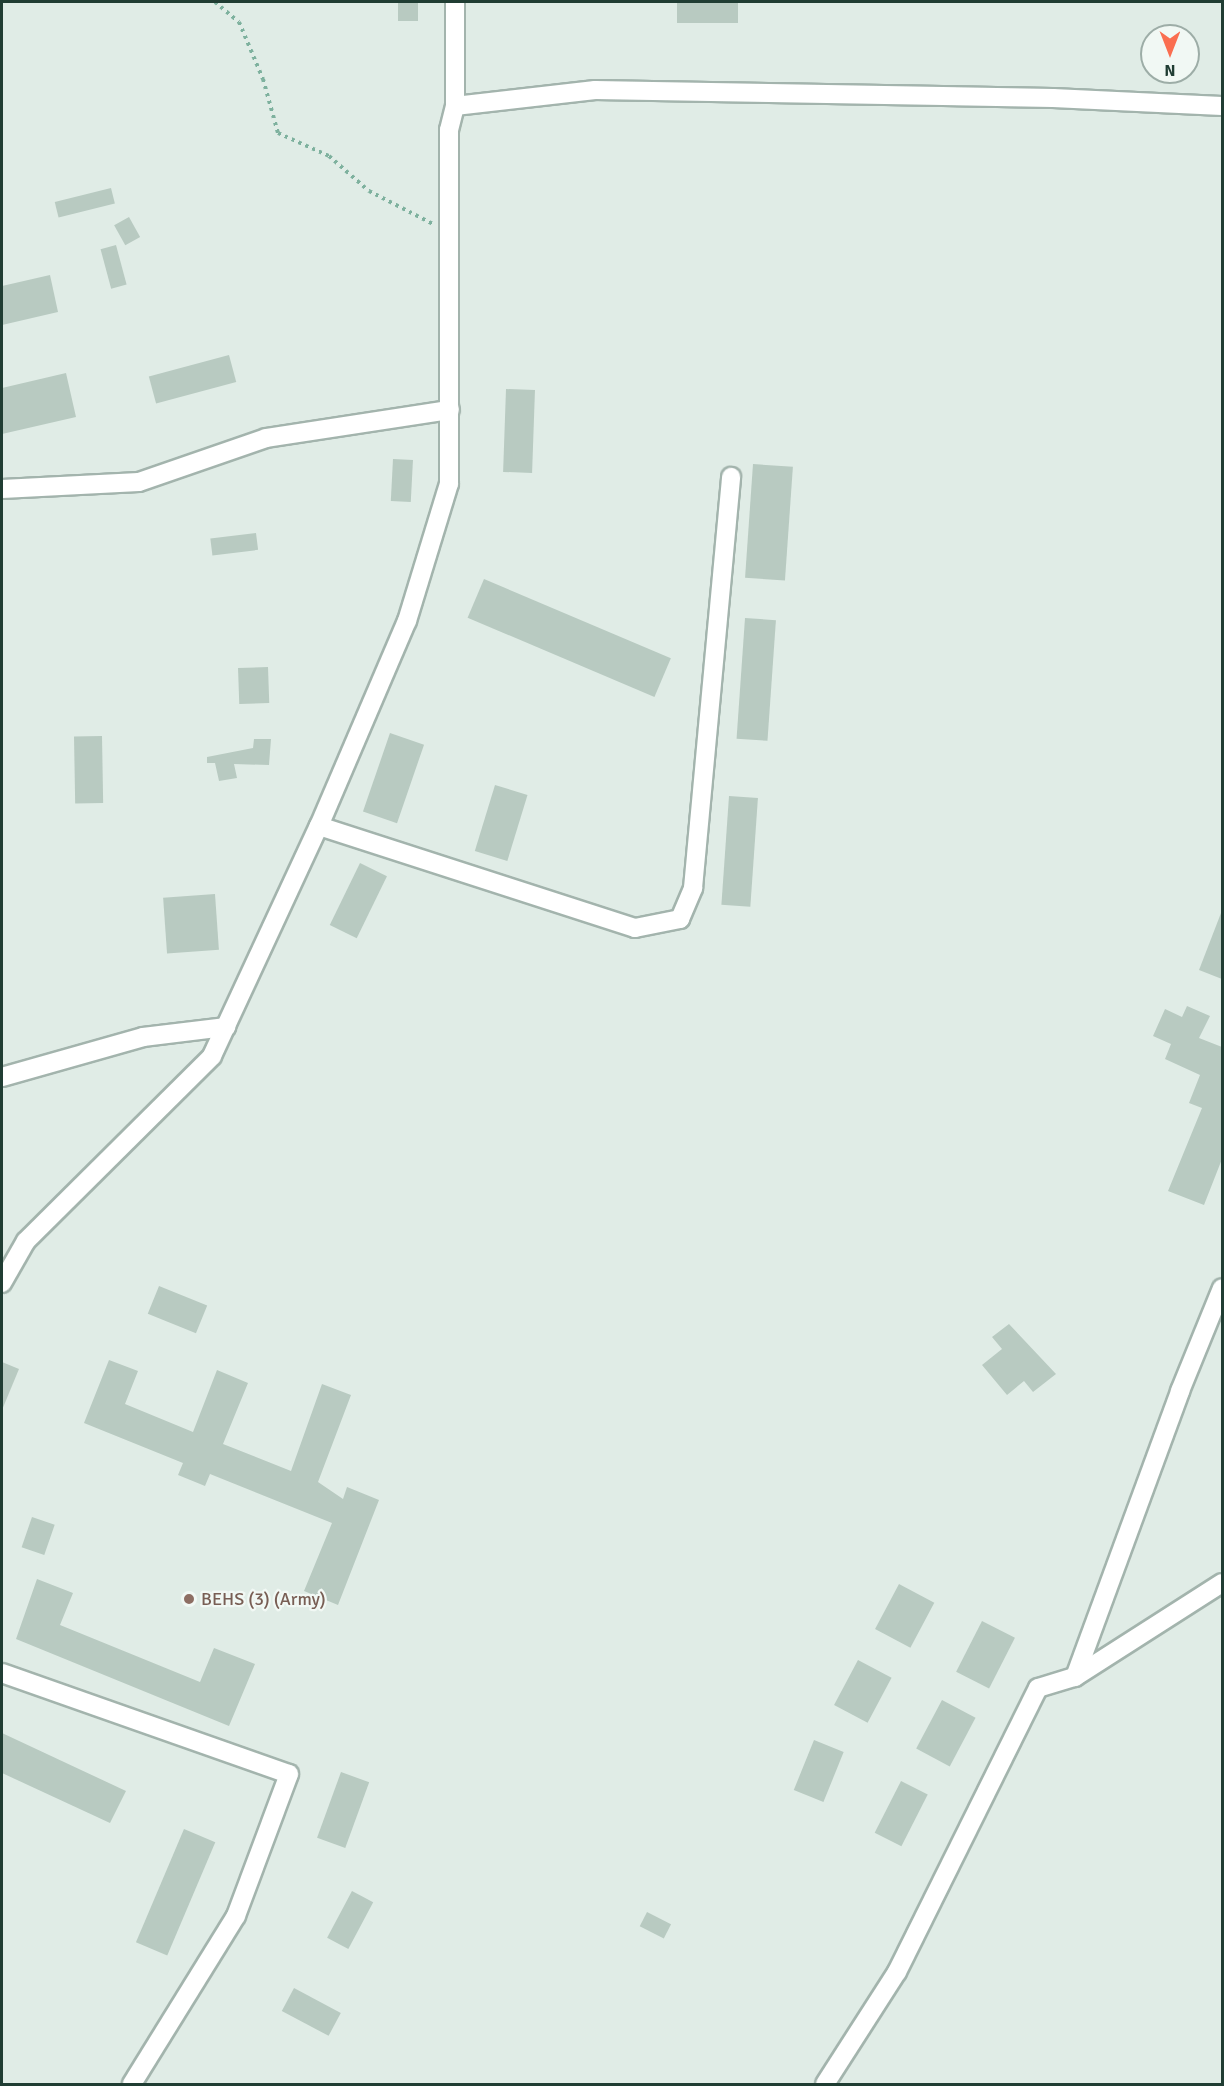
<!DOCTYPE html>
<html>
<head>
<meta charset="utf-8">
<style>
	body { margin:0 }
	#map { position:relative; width:1224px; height:2086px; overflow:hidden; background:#e0ece6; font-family:Signika,sans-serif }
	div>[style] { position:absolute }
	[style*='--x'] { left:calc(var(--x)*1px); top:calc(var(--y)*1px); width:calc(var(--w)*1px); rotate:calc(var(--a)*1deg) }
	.building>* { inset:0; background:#b8cac1; transform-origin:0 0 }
	.path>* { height:4px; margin-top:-2px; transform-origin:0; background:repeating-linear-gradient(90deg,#7eb19e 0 3px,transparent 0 7.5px) }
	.roads { filter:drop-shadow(2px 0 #a3b4ad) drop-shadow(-2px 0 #a3b4ad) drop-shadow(0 2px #a3b4ad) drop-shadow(0 -2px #a3b4ad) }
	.minor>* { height:18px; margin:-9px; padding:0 9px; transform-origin:9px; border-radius:9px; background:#fff }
	.dots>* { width:16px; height:16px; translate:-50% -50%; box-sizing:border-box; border:3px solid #f1f8f4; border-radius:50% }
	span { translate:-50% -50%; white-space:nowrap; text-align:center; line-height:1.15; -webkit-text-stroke:4.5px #f1f8f4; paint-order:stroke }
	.education-label { font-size:18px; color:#785e54 }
	.left { translate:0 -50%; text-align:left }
	.frame { position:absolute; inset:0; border:3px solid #203d33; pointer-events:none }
	.north { position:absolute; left:1140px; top:24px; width:60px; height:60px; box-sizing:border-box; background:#f1f8f4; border:2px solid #9dada7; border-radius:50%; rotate:180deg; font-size:16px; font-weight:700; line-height:24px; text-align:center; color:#203d33 }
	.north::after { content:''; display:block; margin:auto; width:21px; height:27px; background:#fa6e50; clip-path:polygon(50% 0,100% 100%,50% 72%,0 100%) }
</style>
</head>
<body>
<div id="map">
	<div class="building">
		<div style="left:398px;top:2px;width:20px;height:19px"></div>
		<div style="left:677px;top:2px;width:61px;height:21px"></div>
		<div style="left:111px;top:188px;width:16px;height:58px;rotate:76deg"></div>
		<div style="left:129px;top:217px;width:23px;height:17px;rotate:61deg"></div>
		<div style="left:116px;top:245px;width:41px;height:16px;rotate:75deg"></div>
		<div style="clip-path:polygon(50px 275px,58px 312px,2px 325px,2px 286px)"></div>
		<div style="left:229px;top:355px;width:28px;height:83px;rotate:75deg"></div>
		<div style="clip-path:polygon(66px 373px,76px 417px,2px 434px,2px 388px)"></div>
		<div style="left:506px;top:389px;width:29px;height:83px;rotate:2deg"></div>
		<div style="left:393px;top:459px;width:20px;height:42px;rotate:3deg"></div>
		<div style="left:753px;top:464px;width:40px;height:114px;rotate:4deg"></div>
		<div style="left:256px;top:533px;width:17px;height:46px;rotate:83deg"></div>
		<div style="left:484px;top:579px;width:203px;height:42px;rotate:23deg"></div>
		<div style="left:745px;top:618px;width:31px;height:121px;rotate:4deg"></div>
		<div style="left:268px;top:667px;width:36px;height:30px;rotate:88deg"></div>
		<div style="left:390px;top:733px;width:36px;height:83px;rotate:19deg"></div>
		<div style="left:102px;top:736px;width:67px;height:28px;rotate:89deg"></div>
		<div style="clip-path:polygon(254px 739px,271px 739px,269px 765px,234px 764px,237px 778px,219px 781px,215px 763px,207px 763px,207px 757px,253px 748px)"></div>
		<div style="left:495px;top:785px;width:34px;height:69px;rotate:17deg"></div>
		<div style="left:729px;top:796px;width:29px;height:109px;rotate:4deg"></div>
		<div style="left:360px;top:863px;width:30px;height:69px;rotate:26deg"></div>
		<div style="left:215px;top:894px;width:56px;height:52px;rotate:86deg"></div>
		<div style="clip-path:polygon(1221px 913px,1222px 913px,1222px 979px,1199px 970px)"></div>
		<div style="clip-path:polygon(1187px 1006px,1210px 1016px,1199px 1038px,1222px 1047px,1222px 1159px,1204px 1205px,1168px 1191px,1202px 1108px,1189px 1103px,1200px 1075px,1165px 1059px,1171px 1044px,1153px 1036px,1165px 1009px,1182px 1017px)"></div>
		<div style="left:159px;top:1286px;width:52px;height:30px;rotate:22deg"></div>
		<div style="clip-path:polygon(1009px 1324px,1056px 1374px,1033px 1392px,1024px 1381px,1007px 1395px,982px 1365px,1002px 1349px,992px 1337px)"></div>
		<div style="clip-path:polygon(109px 1360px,138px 1371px,125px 1404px,193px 1432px,217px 1370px,248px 1383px,223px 1444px,291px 1471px,322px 1384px,351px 1395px,318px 1482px,343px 1499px,347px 1487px,379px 1500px,338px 1605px,304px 1591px,332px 1523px,210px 1474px,205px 1486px,178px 1475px,183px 1463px,84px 1423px)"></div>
		<div style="clip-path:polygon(2px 1362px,19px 1369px,2px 1410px)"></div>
		<div style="left:32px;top:1517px;width:24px;height:32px;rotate:19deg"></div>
		<div style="clip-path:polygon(37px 1579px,73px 1593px,60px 1625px,200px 1682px,214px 1648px,255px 1664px,229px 1726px,16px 1639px)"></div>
		<div style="left:899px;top:1584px;width:40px;height:51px;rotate:28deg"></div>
		<div style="left:982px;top:1621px;width:37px;height:57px;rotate:27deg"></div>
		<div style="left:858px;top:1660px;width:38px;height:51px;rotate:28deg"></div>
		<div style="left:942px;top:1700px;width:38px;height:55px;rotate:28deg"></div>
		<div style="clip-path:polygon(2px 1733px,126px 1791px,110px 1823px,2px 1773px)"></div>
		<div style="left:814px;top:1740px;width:32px;height:54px;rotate:22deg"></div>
		<div style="left:341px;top:1772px;width:30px;height:70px;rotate:20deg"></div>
		<div style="left:901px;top:1781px;width:30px;height:58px;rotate:27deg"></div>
		<div style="left:184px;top:1829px;width:34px;height:123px;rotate:23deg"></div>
		<div style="left:352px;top:1891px;width:24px;height:53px;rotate:28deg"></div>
		<div style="left:647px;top:1912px;width:27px;height:16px;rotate:27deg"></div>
		<div style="left:294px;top:1988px;width:53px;height:26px;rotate:28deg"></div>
	</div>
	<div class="path">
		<div style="--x:215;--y:2;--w:31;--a:40"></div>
		<div style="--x:239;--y:22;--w:62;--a:67.2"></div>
		<div style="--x:263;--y:79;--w:56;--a:74.5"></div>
		<div style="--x:278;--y:133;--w:56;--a:24.3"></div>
		<div style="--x:329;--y:156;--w:53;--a:41.2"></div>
		<div style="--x:369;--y:191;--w:72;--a:27.3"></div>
	</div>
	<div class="roads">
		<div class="minor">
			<div style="--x:455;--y:2;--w:104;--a:90"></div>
			<div style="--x:2;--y:489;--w:137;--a:-2.9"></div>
			<div style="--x:139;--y:482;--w:134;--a:-19.1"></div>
			<div style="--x:266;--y:438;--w:186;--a:-8.7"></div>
			<div style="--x:319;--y:826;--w:332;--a:17.9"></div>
			<div style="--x:635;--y:928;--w:46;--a:-11.3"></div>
			<div style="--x:680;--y:919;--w:34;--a:-67"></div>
			<div style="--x:693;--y:888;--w:413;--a:-84.7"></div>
			<div style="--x:2;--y:1077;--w:147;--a:-15.8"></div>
			<div style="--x:143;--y:1037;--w:84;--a:-6.9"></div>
			<div style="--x:2;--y:1283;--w:48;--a:-60.3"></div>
			<div style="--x:26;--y:1241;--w:262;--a:-44.8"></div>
			<div style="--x:212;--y:1056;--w:254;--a:-65.1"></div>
			<div style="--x:319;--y:826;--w:223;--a:-66.8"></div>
			<div style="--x:407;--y:621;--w:143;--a:-73"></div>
			<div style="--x:449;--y:484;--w:354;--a:-90"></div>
			<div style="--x:449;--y:130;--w:25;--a:-76"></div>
			<div style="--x:455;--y:106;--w:141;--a:-6.5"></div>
			<div style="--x:595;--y:90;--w:458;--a:1"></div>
			<div style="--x:1053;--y:98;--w:169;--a:2.7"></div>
			<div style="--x:2;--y:1673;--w:304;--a:19.4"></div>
			<div style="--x:289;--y:1774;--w:152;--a:110.5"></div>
			<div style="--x:236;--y:1916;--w:198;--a:121.8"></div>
			<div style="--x:1075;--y:1677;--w:305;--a:-69.8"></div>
			<div style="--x:1180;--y:1391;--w:111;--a:-67.8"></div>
			<div style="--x:825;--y:2084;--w:133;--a:-57.3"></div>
			<div style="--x:897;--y:1972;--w:317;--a:-63.6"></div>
			<div style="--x:1038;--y:1688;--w:39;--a:-17"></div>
			<div style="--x:1075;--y:1677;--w:174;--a:-32.6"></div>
		</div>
	</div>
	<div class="dots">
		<div style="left:189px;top:1599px;background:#8d6e63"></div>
	</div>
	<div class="education-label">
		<span class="left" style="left:201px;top:1599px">BEHS (3) (Army)</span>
	</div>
	<div class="frame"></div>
	<div class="north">N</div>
</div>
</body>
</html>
